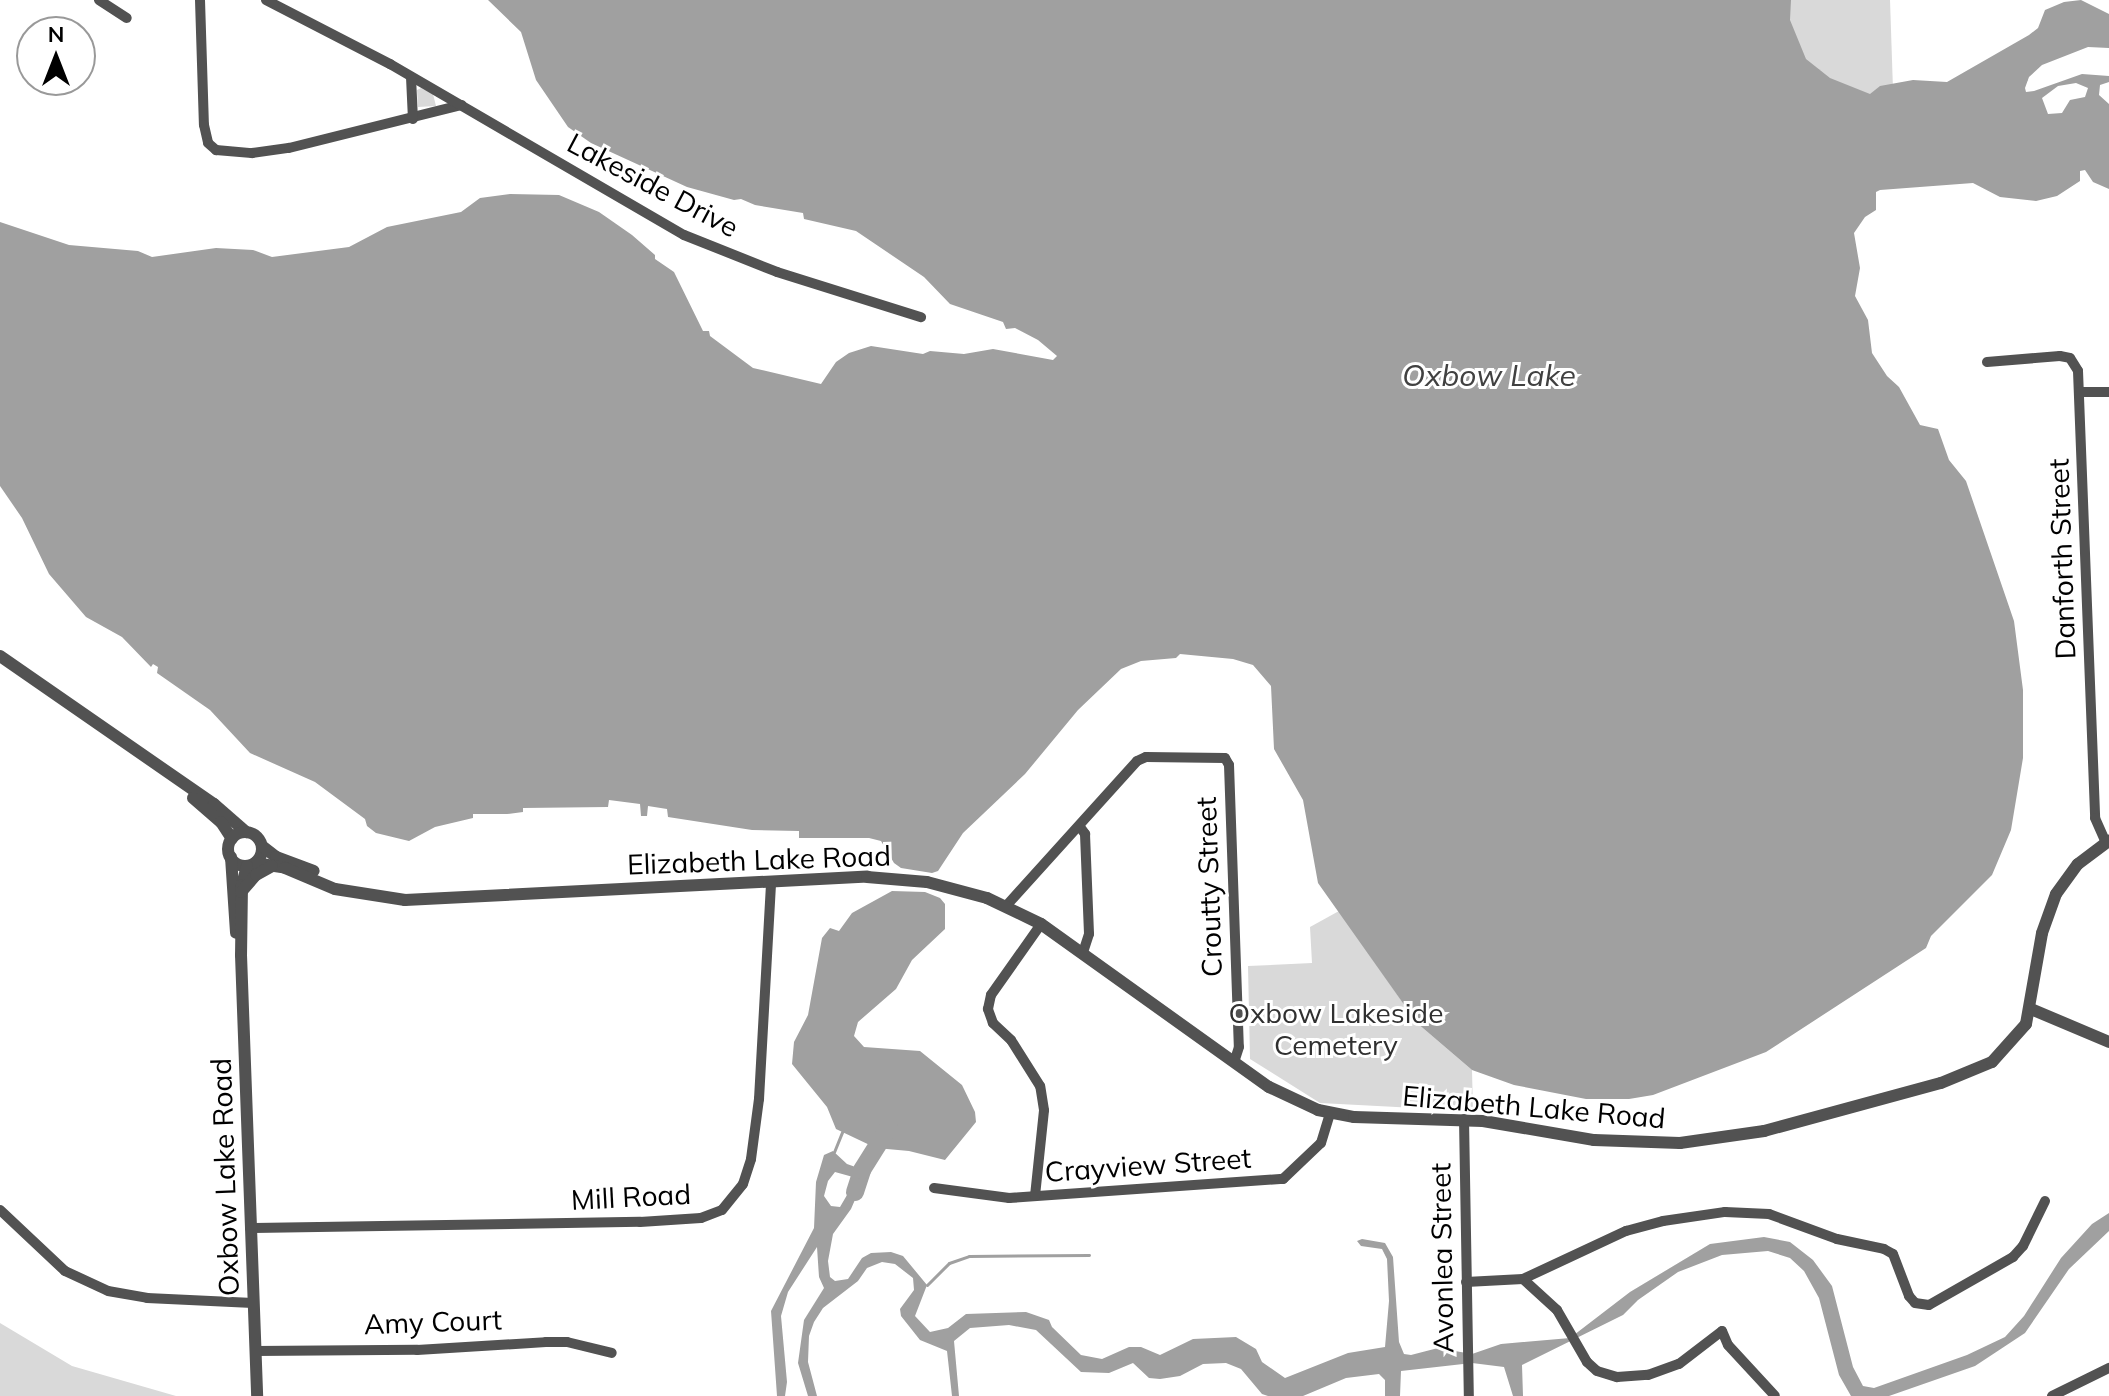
<!DOCTYPE html>
<html>
<head>
<meta charset="utf-8">
<style>
	body { margin:0 }
	#map { position:relative; width:2109px; height:1396px; overflow:hidden; background:#fff; font-family:Mulish,sans-serif }
	div>[style] { position:absolute }
	[style*='--x'] { left:calc(var(--x)*1px); top:calc(var(--y)*1px); width:calc(var(--w)*1px); rotate:calc(var(--a)*1deg) }
	.green>* { inset:0; background:#d9d9d9 }
	.water>* { inset:0; background:#a0a0a0 }
	.stream>* { height:3px; margin:-1.5px; padding:0 1.5px; transform-origin:1.5px; border-radius:1.5px; background:#a0a0a0 }
	.river>* { height:18px; margin:-9px; padding:0 9px; transform-origin:9px; border-radius:9px; background:#a0a0a0 }
	.minor>* { height:10px; margin:-5px; padding:0 5px; transform-origin:5px; border-radius:5px; background:#525252 }
	.tertiary>* { height:12px; margin:-6px; padding:0 6px; transform-origin:6px; border-radius:6px; background:#525252 }
	.tertiary>.ring { margin:-6px; padding:0; box-sizing:content-box; background:none; border:12px solid #525252; border-radius:50% }
	span { translate:-50% -50%; white-space:nowrap; text-align:center; line-height:1.15; -webkit-text-stroke:6px #fff; paint-order:stroke }
	.street-label { font-size:28px; color:#000 }
	.park-label { font-size:28px; color:#303030 }
	.water-label { font-size:30px; color:#414141; font-style:italic }
	.north { position:absolute; left:16px; top:16px; width:80px; height:80px; box-sizing:border-box; background:#fff; border:2px solid #999; border-radius:50%; rotate:0deg; font-size:22px; font-weight:700; line-height:32px; text-align:center; color:#000 }
	.north::after { content:''; display:block; margin:auto; width:28px; height:36px; background:#000; clip-path:polygon(50% 0,100% 100%,50% 72%,0 100%) }
</style>
</head>
<body>
<div id="map">
	<div class="green">
		<div style="clip-path:polygon(1729px 0,1890px 0,1894px 120px,1789px 95px)"></div>
		<div style="clip-path:polygon(421px 88px,433px 94px,436px 106px,418px 107px,417px 90px)"></div>
		<div style="clip-path:polygon(1339px 911px,1417px 1023px,1472px 1070px,1473px 1111px,1320px 1103px,1250px 1059px,1248px 966px,1312px 963px,1310px 927px)"></div>
		<div style="clip-path:polygon(0 1323px,72px 1366px,176px 1396px,0 1396px)"></div>
	</div>
	<div class="water">
		<div style="clip-path:polygon(evenodd,488px 0,1791px 0,1790px 20px,1806px 59px,1830px 78px,1870px 94px,1880px 86px,1913px 80px,1947px 82px,2029px 35px,2038px 28px,2045px 10px,2064px 2px,2081px 0,2109px 14px,2109px 48px,2088px 47px,2042px 65px,2029px 77px,2025px 88px,2026px 92px,2034px 91px,2082px 74px,2109px 76px,2109px 82px,2100px 85px,2099px 95px,2109px 104px,2109px 189px,2093px 182px,2085px 170px,2080px 171px,2080px 181px,2057px 196px,2036px 201px,2000px 197px,1973px 183px,1880px 190px,1876px 192px,1876px 210px,1865px 217px,1854px 233px,1860px 268px,1855px 296px,1868px 320px,1872px 353px,1887px 376px,1899px 387px,1920px 425px,1938px 429px,1949px 460px,1966px 481px,2014px 621px,2023px 690px,2023px 758px,2011px 830px,1992px 875px,1931px 936px,1926px 948px,1766px 1052px,1653px 1095px,1629px 1099px,1586px 1099px,1514px 1085px,1472px 1070px,1417px 1023px,1318px 883px,1303px 800px,1274px 749px,1271px 686px,1253px 665px,1233px 659px,1180px 654px,1176px 658px,1141px 661px,1121px 669px,1078px 710px,1025px 774px,963px 833px,938px 871px,932px 873px,901px 868px,894px 863px,881px 841px,869px 838px,799px 838px,799px 831px,752px 830px,668px 817px,667px 809px,648px 806px,647px 816px,641px 816px,640px 804px,609px 800px,608px 807px,523px 808px,523px 812px,507px 814px,473px 814px,473px 818px,435px 827px,409px 841px,376px 833px,367px 826px,365px 819px,315px 782px,250px 753px,210px 710px,157px 673px,158px 667px,153px 664px,151px 667px,122px 637px,86px 617px,49px 574px,22px 518px,0 486px,0 222px,69px 245px,138px 251px,152px 257px,216px 248px,253px 250px,272px 257px,349px 247px,387px 227px,461px 212px,480px 198px,510px 194px,559px 195px,599px 212px,632px 235px,655px 255px,655px 259px,674px 272px,703px 331px,709px 331px,710px 336px,753px 368px,821px 384px,836px 362px,849px 353px,871px 346px,923px 354px,930px 351px,964px 354px,993px 349px,1053px 360px,1057px 356px,1038px 340px,1015px 328px,1006px 329px,1003px 322px,950px 304px,924px 277px,856px 231px,804px 219px,803px 213px,755px 205px,741px 199px,734px 200px,687px 187px,591px 143px,568px 127px,536px 80px,521px 32px,488px 0,2076px 83px,2088px 88px,2085px 97px,2070px 100px,2062px 113px,2048px 114px,2042px 98px,2058px 86px,2076px 83px)"></div>
		<div style="clip-path:polygon(892px 891px,925px 892px,940px 898px,945px 904px,945px 929px,912px 960px,896px 989px,858px 1022px,854px 1036px,864px 1047px,920px 1051px,962px 1085px,975px 1112px,976px 1122px,945px 1160px,909px 1151px,876px 1148px,836px 1129px,827px 1107px,792px 1064px,794px 1042px,808px 1015px,822px 938px,830px 928px,839px 931px,852px 913px)"></div>
		<div style="clip-path:polygon(evenodd,833px 1151px,847px 1164px,864px 1170px,864px 1179px,851px 1209px,833px 1234px,828px 1261px,830px 1277px,835px 1281px,848px 1279px,862px 1258px,871px 1253px,891px 1252px,903px 1256px,927px 1285px,915px 1316px,930px 1332px,948px 1328px,966px 1314px,1026px 1312px,1049px 1320px,1052px 1327px,1081px 1355px,1102px 1359px,1129px 1347px,1141px 1347px,1160px 1355px,1193px 1339px,1236px 1337px,1256px 1349px,1262px 1362px,1285px 1378px,1348px 1353px,1385px 1347px,1389px 1301px,1387px 1259px,1382px 1249px,1361px 1246px,1357px 1241px,1362px 1239px,1385px 1243px,1393px 1257px,1399px 1342px,1404px 1354px,1411px 1355px,1438px 1348px,1472px 1354px,1501px 1344px,1570px 1338px,1630px 1292px,1710px 1244px,1764px 1237px,1790px 1242px,1813px 1260px,1832px 1286px,1853px 1367px,1863px 1386px,1874px 1388px,1967px 1355px,2005px 1337px,2024px 1316px,2061px 1258px,2092px 1224px,2109px 1213px,2109px 1231px,2069px 1269px,2025px 1333px,1975px 1366px,1889px 1396px,1851px 1396px,1839px 1375px,1819px 1298px,1804px 1271px,1790px 1258px,1768px 1251px,1722px 1255px,1678px 1272px,1638px 1300px,1623px 1315px,1522px 1365px,1523px 1396px,1513px 1396px,1504px 1367px,1472px 1363px,1401px 1371px,1400px 1396px,1385px 1396px,1385px 1380px,1379px 1374px,1346px 1378px,1303px 1396px,1268px 1396px,1262px 1394px,1241px 1369px,1226px 1363px,1203px 1364px,1180px 1376px,1160px 1379px,1149px 1378px,1133px 1363px,1109px 1373px,1081px 1372px,1036px 1330px,1009px 1325px,970px 1328px,954px 1341px,959px 1396px,952px 1396px,947px 1351px,920px 1340px,901px 1316px,900px 1309px,914px 1290px,913px 1278px,895px 1264px,882px 1262px,867px 1268px,858px 1281px,823px 1308px,814px 1322px,809px 1336px,808px 1362px,817px 1396px,808px 1396px,798px 1363px,804px 1320px,824px 1288px,819px 1277px,817px 1247px,788px 1292px,781px 1316px,787px 1382px,785px 1396px,777px 1396px,771px 1311px,814px 1228px,816px 1182px,824px 1155px,833px 1151px,835px 1172px,853px 1177px,854px 1183px,840px 1207px,831px 1206px,824px 1196px,828px 1181px,835px 1172px)"></div>
	</div>
	<div class="stream">
		<div style="--x:834;--y:1152;--w:22;--a:-68"></div>
		<div style="--x:927;--y:1285;--w:31;--a:-45"></div>
		<div style="--x:949;--y:1263;--w:21;--a:-19"></div>
		<div style="--x:969;--y:1256;--w:120;--a:-0.5"></div>
	</div>
	<div class="river">
		<div style="--x:855;--y:1192;--w:23;--a:-72"></div>
		<div style="--x:862;--y:1170;--w:51;--a:-57.9"></div>
	</div>
	<div class="minor">
		<div style="--x:99;--y:0;--w:33;--a:33"></div>
		<div style="--x:200;--y:0;--w:125;--a:88.2"></div>
		<div style="--x:204;--y:125;--w:18;--a:77"></div>
		<div style="--x:208;--y:143;--w:11;--a:41"></div>
		<div style="--x:216;--y:150;--w:36;--a:5"></div>
		<div style="--x:252;--y:153;--w:37;--a:-8"></div>
		<div style="--x:289;--y:148;--w:178;--a:-14"></div>
		<div style="--x:266;--y:0;--w:140;--a:27.3"></div>
		<div style="--x:390;--y:64;--w:340;--a:30.2"></div>
		<div style="--x:684;--y:235;--w:100;--a:21.7"></div>
		<div style="--x:777;--y:272;--w:151;--a:17.4"></div>
		<div style="--x:411;--y:77;--w:42;--a:87.3"></div>
		<div style="--x:1987;--y:362;--w:73;--a:-4.7"></div>
		<div style="--x:2060;--y:356;--w:10;--a:11"></div>
		<div style="--x:2070;--y:358;--w:15;--a:58"></div>
		<div style="--x:2078;--y:371;--w:447;--a:87.8"></div>
		<div style="--x:2095;--y:818;--w:27;--a:66"></div>
		<div style="--x:2079;--y:392;--w:30;--a:0"></div>
		<div style="--x:1080;--y:827;--w:9;--a:54"></div>
		<div style="--x:1085;--y:834;--w:100;--a:87.7"></div>
		<div style="--x:1089;--y:934;--w:19;--a:108"></div>
		<div style="--x:1006;--y:906;--w:195;--a:-47.9"></div>
		<div style="--x:1137;--y:761;--w:10;--a:-24"></div>
		<div style="--x:1146;--y:757;--w:79;--a:0.7"></div>
		<div style="--x:1225;--y:758;--w:8;--a:60"></div>
		<div style="--x:1229;--y:765;--w:282;--a:88"></div>
		<div style="--x:1239;--y:1047;--w:16;--a:108"></div>
		<div style="--x:1464;--y:1119;--w:277;--a:89"></div>
		<div style="--x:934;--y:1188;--w:76;--a:7.6"></div>
		<div style="--x:1009;--y:1198;--w:275;--a:-4"></div>
		<div style="--x:1283;--y:1179;--w:52;--a:-43.5"></div>
		<div style="--x:1321;--y:1143;--w:30;--a:-73"></div>
		<div style="--x:1035;--y:1196;--w:86;--a:-84"></div>
		<div style="--x:1044;--y:1110;--w:24;--a:-99"></div>
		<div style="--x:1040;--y:1086;--w:54;--a:-122.2"></div>
		<div style="--x:1011;--y:1040;--w:25;--a:-137"></div>
		<div style="--x:993;--y:1023;--w:15;--a:-110"></div>
		<div style="--x:988;--y:1009;--w:14;--a:-78"></div>
		<div style="--x:991;--y:995;--w:87;--a:-54.8"></div>
		<div style="--x:0;--y:1210;--w:89;--a:43.2"></div>
		<div style="--x:65;--y:1271;--w:47;--a:24.9"></div>
		<div style="--x:108;--y:1291;--w:40;--a:10"></div>
		<div style="--x:147;--y:1298;--w:106;--a:2.7"></div>
		<div style="--x:250;--y:1228;--w:390;--a:-0.9"></div>
		<div style="--x:640;--y:1222;--w:61;--a:-3.8"></div>
		<div style="--x:701;--y:1218;--w:22;--a:-21"></div>
		<div style="--x:722;--y:1210;--w:33;--a:-51"></div>
		<div style="--x:743;--y:1184;--w:26;--a:-72"></div>
		<div style="--x:751;--y:1159;--w:61;--a:-82.4"></div>
		<div style="--x:759;--y:1099;--w:218;--a:-86.8"></div>
		<div style="--x:1523;--y:1279;--w:114;--a:-25"></div>
		<div style="--x:1626;--y:1231;--w:38;--a:-15"></div>
		<div style="--x:1663;--y:1221;--w:63;--a:-8.3"></div>
		<div style="--x:1725;--y:1212;--w:44;--a:2.6"></div>
		<div style="--x:1769;--y:1214;--w:72;--a:20.2"></div>
		<div style="--x:1837;--y:1239;--w:48;--a:12"></div>
		<div style="--x:1884;--y:1249;--w:10;--a:29"></div>
		<div style="--x:1893;--y:1254;--w:45;--a:69.1"></div>
		<div style="--x:1909;--y:1296;--w:9;--a:49"></div>
		<div style="--x:1915;--y:1303;--w:14;--a:8"></div>
		<div style="--x:1929;--y:1305;--w:97;--a:-29.7"></div>
		<div style="--x:2013;--y:1257;--w:15;--a:-48"></div>
		<div style="--x:2023;--y:1246;--w:50;--a:-63.9"></div>
		<div style="--x:1466;--y:1282;--w:57;--a:-3"></div>
		<div style="--x:1523;--y:1279;--w:46;--a:42.4"></div>
		<div style="--x:1557;--y:1310;--w:60;--a:60"></div>
		<div style="--x:1587;--y:1362;--w:13;--a:42"></div>
		<div style="--x:1597;--y:1371;--w:21;--a:17"></div>
		<div style="--x:1617;--y:1377;--w:31;--a:-4"></div>
		<div style="--x:1648;--y:1375;--w:33;--a:-20"></div>
		<div style="--x:1679;--y:1364;--w:54;--a:-37.5"></div>
		<div style="--x:1722;--y:1331;--w:15;--a:67"></div>
		<div style="--x:1728;--y:1345;--w:69;--a:47.3"></div>
		<div style="--x:255;--y:1351;--w:162;--a:-0.4"></div>
		<div style="--x:417;--y:1350;--w:129;--a:-3.5"></div>
		<div style="--x:546;--y:1342;--w:21;--a:0"></div>
		<div style="--x:567;--y:1342;--w:46;--a:13.7"></div>
		<div style="--x:2052;--y:1396;--w:64;--a:-26.2"></div>
	</div>
	<div class="tertiary">
		<div style="--x:0;--y:656;--w:260;--a:34.7"></div>
		<div style="--x:214;--y:804;--w:43;--a:41.2"></div>
		<div style="--x:193;--y:798;--w:37;--a:41"></div>
		<div style="--x:221;--y:822;--w:20;--a:57"></div>
		<div class="ring" style="left:228px;top:832px;width:22px;height:22px"></div>
		<div style="--x:262;--y:846;--w:18;--a:38"></div>
		<div style="--x:276;--y:857;--w:40;--a:20.2"></div>
		<div style="--x:231;--y:857;--w:76;--a:86.2"></div>
		<div style="--x:255;--y:863;--w:30;--a:9"></div>
		<div style="--x:285;--y:868;--w:54;--a:22.8"></div>
		<div style="--x:335;--y:889;--w:71;--a:8.9"></div>
		<div style="--x:405;--y:900;--w:463;--a:-2.9"></div>
		<div style="--x:867;--y:877;--w:60;--a:4.8"></div>
		<div style="--x:927;--y:882;--w:62;--a:14.9"></div>
		<div style="--x:987;--y:898;--w:60;--a:25.7"></div>
		<div style="--x:1041;--y:924;--w:280;--a:35.6"></div>
		<div style="--x:1269;--y:1087;--w:54;--a:25.1"></div>
		<div style="--x:1318;--y:1110;--w:37;--a:11"></div>
		<div style="--x:1354;--y:1117;--w:129;--a:1.8"></div>
		<div style="--x:1483;--y:1121;--w:113;--a:9.7"></div>
		<div style="--x:1594;--y:1140;--w:86;--a:2"></div>
		<div style="--x:1680;--y:1143;--w:85;--a:-8.1"></div>
		<div style="--x:1764;--y:1131;--w:183;--a:-15.2"></div>
		<div style="--x:1941;--y:1083;--w:55;--a:-22.4"></div>
		<div style="--x:1992;--y:1062;--w:51;--a:-48.2"></div>
		<div style="--x:2026;--y:1024;--w:92;--a:-80"></div>
		<div style="--x:2042;--y:933;--w:41;--a:-70.3"></div>
		<div style="--x:2056;--y:894;--w:37;--a:-54"></div>
		<div style="--x:2078;--y:864;--w:39;--a:-37"></div>
		<div style="--x:247;--y:866;--w:20;--a:105"></div>
		<div style="--x:242;--y:885;--w:70;--a:90.8"></div>
		<div style="--x:241;--y:955;--w:441;--a:87.9"></div>
		<div style="--x:241;--y:892;--w:23;--a:-49"></div>
		<div style="--x:256;--y:875;--w:18;--a:-29"></div>
		<div style="--x:2031;--y:1009;--w:85;--a:22.9"></div>
	</div>
	<div class="street-label">
		<span style="left:653px;top:185px;rotate:28deg">Lakeside Drive</span>
		<span style="left:2062px;top:559px;rotate:-92deg">Danforth Street</span>
		<span style="left:759px;top:860px;rotate:-2deg">Elizabeth Lake Road</span>
		<span style="left:1209px;top:887px;rotate:-92deg">Croutty Street</span>
		<span style="left:1534px;top:1107px;rotate:5deg">Elizabeth Lake Road</span>
		<span style="left:1148px;top:1165px;rotate:-4deg">Crayview Street</span>
		<span style="left:225px;top:1177px;rotate:-92deg">Oxbow Lake Road</span>
		<span style="left:631px;top:1197px;rotate:-3deg">Mill Road</span>
		<span style="left:1442px;top:1258px;rotate:-91deg">Avonlea Street</span>
		<span style="left:433px;top:1322px;rotate:-2deg">Amy Court</span>
	</div>
	<div class="park-label">
		<span style="left:1336px;top:1029px">Oxbow Lakeside<br>Cemetery</span>
	</div>
	<div class="water-label">
		<span style="left:1489px;top:375px">Oxbow Lake</span>
	</div>
	<div class="north">N</div>
</div>
</body>
</html>
